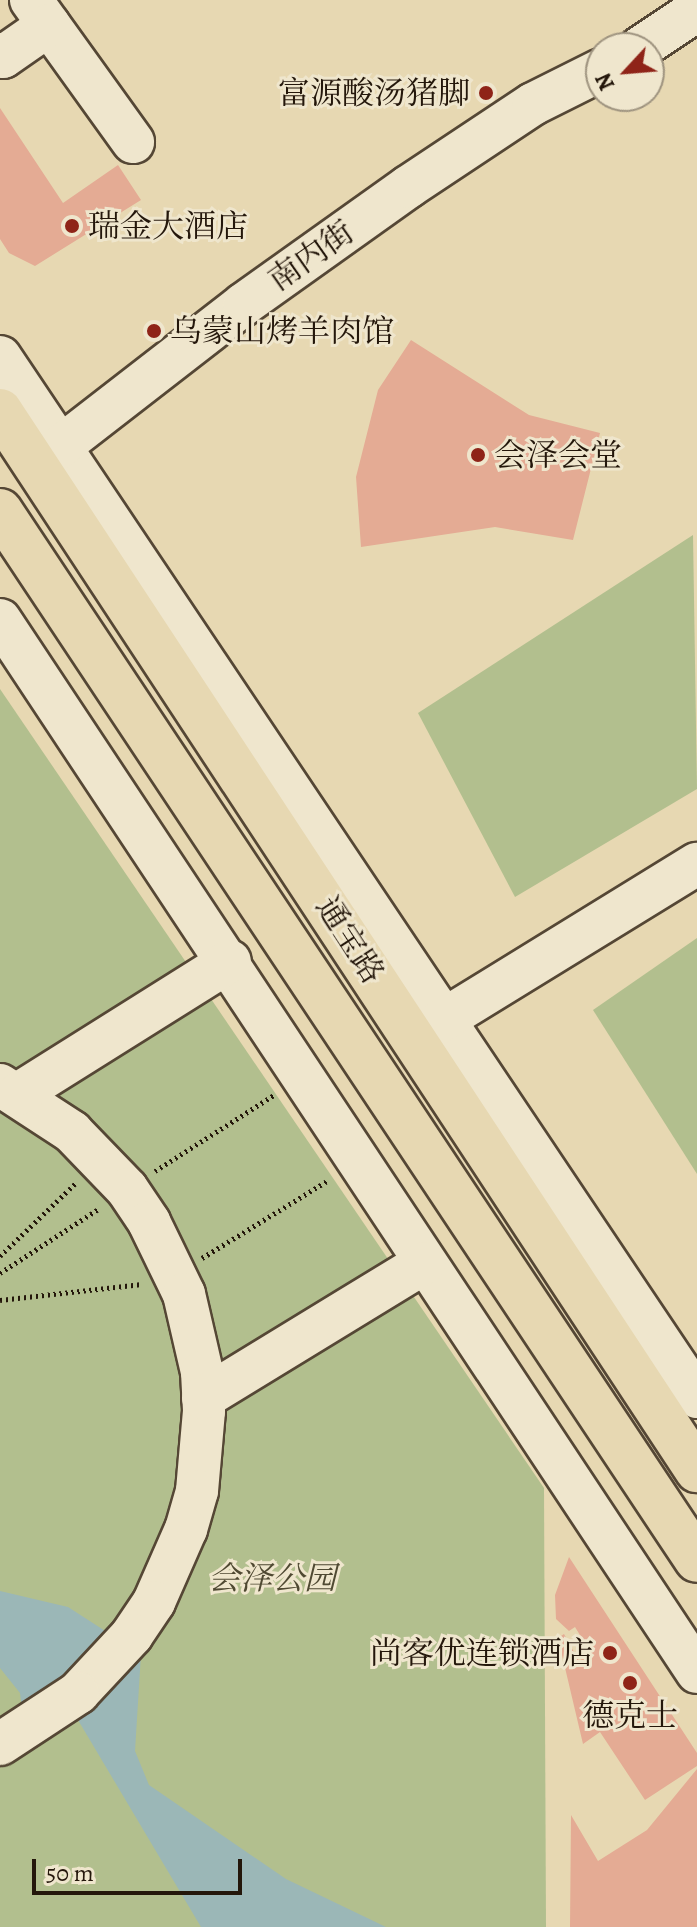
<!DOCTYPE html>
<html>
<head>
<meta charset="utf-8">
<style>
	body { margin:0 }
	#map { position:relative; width:697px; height:1927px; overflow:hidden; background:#e7d8b2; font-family:Alegreya,"Noto Serif SC",serif }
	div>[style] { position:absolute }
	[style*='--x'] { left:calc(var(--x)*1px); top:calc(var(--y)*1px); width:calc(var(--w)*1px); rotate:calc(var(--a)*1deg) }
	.green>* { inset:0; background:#b2bf8e }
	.water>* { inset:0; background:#9bb7b7 }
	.building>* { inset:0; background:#e4ab94 }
	.path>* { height:5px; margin-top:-2.5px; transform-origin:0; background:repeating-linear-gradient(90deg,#24170b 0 2px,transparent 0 6px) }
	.roads { filter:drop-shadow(2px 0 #554735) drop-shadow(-2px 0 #554735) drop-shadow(0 2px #554735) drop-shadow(0 -2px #554735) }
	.minor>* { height:42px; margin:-21px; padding:0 21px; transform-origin:21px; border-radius:21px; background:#efe6cd }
	.major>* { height:44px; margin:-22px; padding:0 22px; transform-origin:22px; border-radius:22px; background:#e7d8b2 }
	.dots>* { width:22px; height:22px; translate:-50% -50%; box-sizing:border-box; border:4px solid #efe6cd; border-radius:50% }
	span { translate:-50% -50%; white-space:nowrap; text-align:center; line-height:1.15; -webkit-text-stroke:6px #efe6cd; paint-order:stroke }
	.poi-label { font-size:32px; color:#24170b }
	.right { translate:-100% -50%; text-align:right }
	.left { translate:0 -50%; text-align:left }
	.street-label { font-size:32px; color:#24170b }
	.park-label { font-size:32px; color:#4f4932; font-style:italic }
	.north { position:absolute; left:585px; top:32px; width:80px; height:80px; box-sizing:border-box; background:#efe6cd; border:2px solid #9e937f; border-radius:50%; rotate:244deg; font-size:22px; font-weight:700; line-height:32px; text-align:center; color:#24170b }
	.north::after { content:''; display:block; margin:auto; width:28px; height:36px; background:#8f2418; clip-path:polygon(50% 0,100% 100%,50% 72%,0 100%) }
	.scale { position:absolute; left:32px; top:1859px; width:210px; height:36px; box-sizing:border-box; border:4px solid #24170b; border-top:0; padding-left:10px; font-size:24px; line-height:28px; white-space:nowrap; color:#24170b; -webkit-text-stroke:6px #efe6cd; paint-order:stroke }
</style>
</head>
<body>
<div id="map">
	<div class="green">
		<div style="clip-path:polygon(693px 535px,697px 789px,515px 897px,418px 713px)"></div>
		<div style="clip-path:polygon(0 689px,544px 1488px,546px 1927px,0 1927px)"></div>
		<div style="clip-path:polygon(697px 938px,697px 1174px,593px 1010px)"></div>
	</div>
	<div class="water">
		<div style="clip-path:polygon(0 1591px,68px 1607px,141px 1654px,135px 1751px,149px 1785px,286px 1879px,386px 1927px,201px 1927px,78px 1720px,22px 1709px,20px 1693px,0 1668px)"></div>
	</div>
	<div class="building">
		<div style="clip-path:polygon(0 108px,63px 203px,118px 165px,141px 200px,35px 266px,9px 253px,0 239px)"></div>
		<div style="clip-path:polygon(411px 340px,529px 415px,600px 433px,573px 540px,495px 527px,361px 547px,356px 477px,378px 390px)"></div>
		<div style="clip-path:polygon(569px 1557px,697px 1753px,697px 1766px,645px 1800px,600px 1732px,583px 1744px,558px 1638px,564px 1634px,579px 1661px,591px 1653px,575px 1627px,569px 1631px,556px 1619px,555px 1595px)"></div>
		<div style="clip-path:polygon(697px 1769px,697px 1927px,570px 1927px,571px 1815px,598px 1861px,647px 1830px)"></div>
	</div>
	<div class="path">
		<div style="--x:155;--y:1171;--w:141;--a:-32.6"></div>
		<div style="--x:0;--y:1256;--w:107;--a:-43.9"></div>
		<div style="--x:202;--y:1258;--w:149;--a:-31.6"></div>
		<div style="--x:0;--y:1273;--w:119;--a:-33"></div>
		<div style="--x:0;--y:1300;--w:143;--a:-6.4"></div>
	</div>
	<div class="roads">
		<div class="minor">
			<div style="--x:31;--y:0;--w:175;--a:54.3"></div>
			<div style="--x:640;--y:48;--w:69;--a:-33.7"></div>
			<div style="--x:0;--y:54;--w:4;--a:45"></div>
			<div style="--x:3;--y:57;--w:56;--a:-34.8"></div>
			<div style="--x:0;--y:357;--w:1252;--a:56.17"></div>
			<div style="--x:39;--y:463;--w:259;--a:-37.8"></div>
			<div style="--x:244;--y:304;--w:201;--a:-35.5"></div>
			<div style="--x:408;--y:187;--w:150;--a:-33.6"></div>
			<div style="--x:533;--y:104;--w:76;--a:-26.6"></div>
			<div style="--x:0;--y:620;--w:1262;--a:56.47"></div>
			<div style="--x:422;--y:1033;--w:323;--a:-31.6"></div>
			<div style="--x:0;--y:1085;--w:86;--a:33.1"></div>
			<div style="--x:72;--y:1132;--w:79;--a:46"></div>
			<div style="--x:127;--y:1189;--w:40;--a:56"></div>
			<div style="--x:149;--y:1222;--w:80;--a:64.1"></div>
			<div style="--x:184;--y:1294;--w:80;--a:77"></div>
			<div style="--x:202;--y:1372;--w:39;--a:87"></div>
			<div style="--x:204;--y:1411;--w:80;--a:95"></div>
			<div style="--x:197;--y:1491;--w:40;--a:106"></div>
			<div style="--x:186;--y:1529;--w:80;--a:113.7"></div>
			<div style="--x:154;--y:1602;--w:40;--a:124"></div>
			<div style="--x:132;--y:1635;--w:79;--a:133"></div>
			<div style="--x:78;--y:1693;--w:93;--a:146.8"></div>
			<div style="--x:18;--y:1094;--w:250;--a:-32.1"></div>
			<div style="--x:203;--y:1398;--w:259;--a:-31.4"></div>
		</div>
		<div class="major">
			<div style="--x:0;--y:411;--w:1268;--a:56.65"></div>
			<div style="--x:0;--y:511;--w:1259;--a:56.4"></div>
		</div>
	</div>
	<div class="dots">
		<div style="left:486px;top:93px;background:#8f2418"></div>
		<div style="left:72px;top:226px;background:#8f2418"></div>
		<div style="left:154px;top:331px;background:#8f2418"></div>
		<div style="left:478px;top:455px;background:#8f2418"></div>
		<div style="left:610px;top:1653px;background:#8f2418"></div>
		<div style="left:630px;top:1683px;background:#8f2418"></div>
	</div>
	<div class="poi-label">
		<span class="right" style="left:470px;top:93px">富源酸汤猪脚</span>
		<span class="left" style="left:88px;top:226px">瑞金大酒店</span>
		<span class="left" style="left:170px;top:331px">乌蒙山烤羊肉馆</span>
		<span class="left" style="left:494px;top:455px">会泽会堂</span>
		<span class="right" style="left:594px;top:1653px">尚客优连锁酒店</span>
		<span style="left:630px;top:1715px">德克士</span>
	</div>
	<div class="street-label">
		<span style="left:311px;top:256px;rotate:-35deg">南内街</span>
		<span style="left:350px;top:940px;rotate:57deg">通宝路</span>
	</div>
	<div class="park-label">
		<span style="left:272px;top:1578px">会泽公园</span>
	</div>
	<div class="north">N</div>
	<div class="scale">50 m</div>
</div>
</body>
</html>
